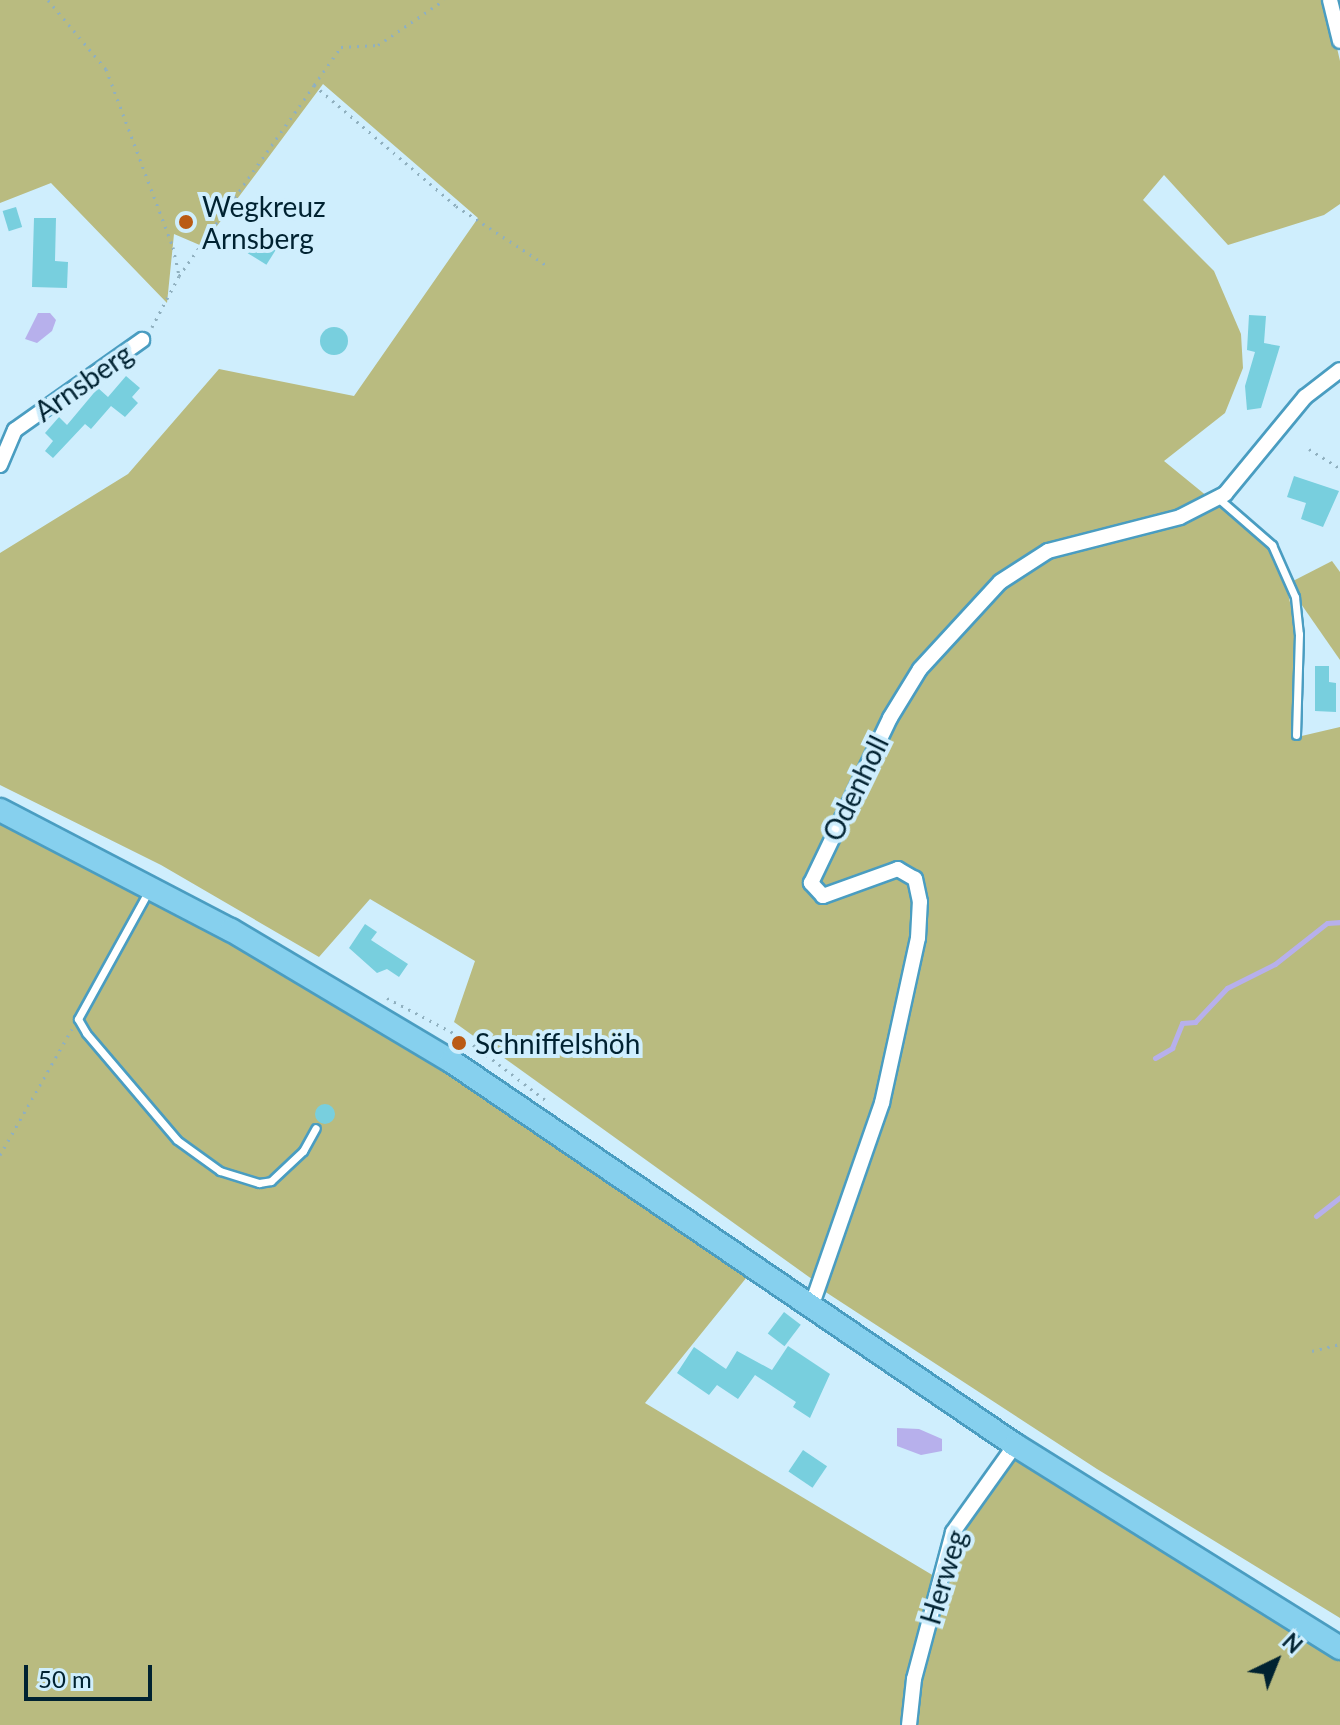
<!DOCTYPE html>
<html>
<head>
<meta charset="utf-8">
<style>
	body { margin:0 }
	#map { position:relative; width:1340px; height:1725px; overflow:hidden; background:#cfeefd; font-family:Lato,sans-serif }
	div>[style] { position:absolute }
	[style*='--x'] { left:calc(var(--x)*1px); top:calc(var(--y)*1px); width:calc(var(--w)*1px); rotate:calc(var(--a)*1deg) }
	.green>* { inset:0; background:#b9bb80 }
	.water>* { inset:0; background:#b7b0ec }
	.stream>* { height:5px; margin:-2.5px; padding:0 2.5px; transform-origin:2.5px; border-radius:2.5px; background:#b7b0ec }
	.building>* { inset:0; background:#78cfde; transform-origin:0 0 }
	.round { border-radius:50% }
	.path>* { height:3px; margin-top:-1.5px; transform-origin:0; background:repeating-linear-gradient(90deg,#90b0bf 0 2px,transparent 0 8px) }
	.roads { filter:drop-shadow(2px 0 #4a9dc1) drop-shadow(-2px 0 #4a9dc1) drop-shadow(0 2px #4a9dc1) drop-shadow(0 -2px #4a9dc1) }
	.service>* { height:7px; margin:-3.5px; padding:0 3.5px; transform-origin:3.5px; border-radius:3.5px; background:#fff }
	.minor>* { height:14px; margin:-7px; padding:0 7px; transform-origin:7px; border-radius:7px; background:#fff }
	.primary>* { height:22px; margin:-11px; padding:0 11px; transform-origin:11px; border-radius:11px; background:#86d0ee }
	.dots>* { width:22px; height:22px; translate:-50% -50%; box-sizing:border-box; border:4px solid #cfeefd; border-radius:50% }
	span { translate:-50% -50%; white-space:nowrap; text-align:center; line-height:1.15; -webkit-text-stroke:8px #cfeefd; paint-order:stroke }
	.poi-label { font-size:28px; color:#002231 }
	.left { translate:0 -50%; text-align:left }
	.street-label { font-size:28px; color:#002231 }
	.north { position:absolute; left:1236px; top:1621px; width:80px; height:80px; -webkit-text-stroke:6px #cfeefd; paint-order:stroke; rotate:43deg; font-size:22px; font-weight:700; line-height:32px; text-align:center; color:#002231 }
	.north::after { content:''; display:block; margin:auto; width:28px; height:36px; background:#002231; clip-path:polygon(50% 0,100% 100%,50% 72%,0 100%) }
	.scale { position:absolute; left:24px; top:1665px; width:128px; height:36px; box-sizing:border-box; border:4px solid #002231; border-top:0; padding-left:10px; font-size:24px; line-height:28px; white-space:nowrap; color:#002231; -webkit-text-stroke:6px #cfeefd; paint-order:stroke }
</style>
</head>
<body>
<div id="map">
	<div class="green">
		<div style="clip-path:polygon(0 0,1326px 0,1340px 61px,1340px 204px,1324px 215px,1228px 245px,1164px 175px,1143px 200px,1214px 271px,1241px 334px,1243px 368px,1225px 413px,1164px 461px,1268px 546px,1283px 571px,1297px 634px,1293px 738px,1340px 727px,1340px 1618px,1097px 1469px,821px 1289px,880px 1102px,816px 1282px,454px 1022px,475px 961px,370px 899px,319px 957px,161px 865px,0 785px,0 553px,128px 474px,219px 369px,354px 396px,478px 218px,323px 84px,202px 246px,174px 234px,167px 303px,51px 183px,0 203px)"></div>
		<div style="clip-path:polygon(1332px 561px,1340px 572px,1340px 660px,1299px 601px,1293px 581px)"></div>
		<div style="clip-path:polygon(0 820px,155px 895px,323px 994px,751px 1272px,645px 1403px,934px 1576px,908px 1679px,905px 1725px,0 1725px)"></div>
		<div style="clip-path:polygon(1010px 1455px,1340px 1660px,1340px 1725px,916px 1725px,918px 1681px,943px 1580px,962px 1534px)"></div>
	</div>
	<div class="water">
		<div style="clip-path:polygon(38px 313px,50px 313px,56px 320px,52px 331px,37px 343px,25px 339px)"></div>
		<div style="clip-path:polygon(897px 1428px,919px 1429px,942px 1439px,942px 1451px,921px 1455px,897px 1446px)"></div>
	</div>
	<div class="stream">
		<div style="--x:1155;--y:1058;--w:20;--a:-30"></div>
		<div style="--x:1172;--y:1048;--w:27;--a:-68"></div>
		<div style="--x:1182;--y:1023;--w:13;--a:-4"></div>
		<div style="--x:1195;--y:1022;--w:47;--a:-46.7"></div>
		<div style="--x:1227;--y:988;--w:54;--a:-26.6"></div>
		<div style="--x:1275;--y:964;--w:66;--a:-38.3"></div>
		<div style="--x:1327;--y:923;--w:13;--a:-4"></div>
		<div style="--x:1316;--y:1216;--w:31;--a:-38"></div>
	</div>
	<div class="building">
		<div style="left:16px;top:207px;width:21px;height:14px;rotate:73deg"></div>
		<div style="clip-path:polygon(34px 218px,56px 218px,55px 261px,68px 262px,67px 288px,32px 287px)"></div>
		<div style="left:261px;top:232px;width:22px;height:25px;rotate:32deg"></div>
		<div style="clip-path:polygon(1249px 315px,1266px 316px,1264px 343px,1280px 346px,1261px 408px,1247px 410px,1245px 386px,1255px 352px,1247px 350px)"></div>
		<div class="round" style="left:320px;top:327px;width:28px;height:28px"></div>
		<div style="clip-path:polygon(126px 376px,140px 388px,132px 397px,138px 403px,125px 417px,111px 406px,91px 429px,85px 424px,53px 458px,45px 451px,53px 441px,45px 433px,59px 417px,67px 425px,98px 388px,108px 397px)"></div>
		<div style="clip-path:polygon(1294px 476px,1339px 491px,1323px 527px,1301px 519px,1306px 503px,1287px 497px)"></div>
		<div style="clip-path:polygon(1315px 666px,1329px 666px,1329px 682px,1336px 683px,1336px 712px,1315px 711px)"></div>
		<div style="clip-path:polygon(365px 924px,377px 932px,371px 940px,408px 964px,399px 977px,387px 969px,377px 973px,349px 948px)"></div>
		<div class="round" style="left:315px;top:1104px;width:20px;height:20px"></div>
		<div style="left:784px;top:1312px;width:21px;height:27px;rotate:37deg"></div>
		<div style="clip-path:polygon(788px 1346px,830px 1374px,810px 1418px,793px 1407px,796px 1402px,755px 1375px,738px 1399px,717px 1385px,709px 1395px,677px 1373px,694px 1347px,726px 1369px,737px 1351px,772px 1370px)"></div>
		<div style="left:803px;top:1450px;width:29px;height:26px;rotate:34deg"></div>
	</div>
	<div class="path">
		<div style="--x:48;--y:0;--w:90;--a:50"></div>
		<div style="--x:106;--y:69;--w:190;--a:69.4"></div>
		<div style="--x:173;--y:247;--w:30;--a:78"></div>
		<div style="--x:179;--y:276;--w:58;--a:117.9"></div>
		<div style="--x:314;--y:85;--w:47;--a:-54.6"></div>
		<div style="--x:341;--y:47;--w:37;--a:-3"></div>
		<div style="--x:378;--y:45;--w:80;--a:-34.3"></div>
		<div style="--x:179;--y:276;--w:234;--a:-54.7"></div>
		<div style="--x:314;--y:85;--w:187;--a:40.4"></div>
		<div style="--x:456;--y:206;--w:108;--a:33.2"></div>
		<div style="--x:1309;--y:449;--w:36;--a:32"></div>
		<div style="--x:387;--y:998;--w:90;--a:27.7"></div>
		<div style="--x:467;--y:1040;--w:102;--a:37.4"></div>
		<div style="--x:0;--y:1155;--w:145;--a:-60.3"></div>
		<div style="--x:1312;--y:1351;--w:29;--a:-14"></div>
	</div>
	<div class="roads">
		<div class="service">
			<div style="--x:1218;--y:498;--w:72;--a:41"></div>
			<div style="--x:1272;--y:545;--w:57;--a:66.1"></div>
			<div style="--x:1295;--y:597;--w:37;--a:84"></div>
			<div style="--x:1299;--y:634;--w:101;--a:91.7"></div>
			<div style="--x:148;--y:892;--w:145;--a:118.9"></div>
			<div style="--x:78;--y:1019;--w:16;--a:60"></div>
			<div style="--x:86;--y:1033;--w:140;--a:49.6"></div>
			<div style="--x:177;--y:1140;--w:53;--a:35.8"></div>
			<div style="--x:220;--y:1171;--w:41;--a:17.1"></div>
			<div style="--x:259;--y:1183;--w:12;--a:-9"></div>
			<div style="--x:271;--y:1181;--w:44;--a:-43.2"></div>
			<div style="--x:303;--y:1151;--w:26;--a:-61"></div>
		</div>
		<div class="minor">
			<div style="--x:1330;--y:0;--w:42;--a:76.3"></div>
			<div style="--x:0;--y:465;--w:38;--a:-67"></div>
			<div style="--x:15;--y:430;--w:156;--a:-35.3"></div>
			<div style="--x:811;--y:1307;--w:216;--a:-70.8"></div>
			<div style="--x:882;--y:1103;--w:169;--a:-77.7"></div>
			<div style="--x:918;--y:938;--w:36;--a:-87"></div>
			<div style="--x:920;--y:902;--w:24;--a:-102"></div>
			<div style="--x:915;--y:879;--w:20;--a:-150"></div>
			<div style="--x:898;--y:869;--w:80;--a:160.2"></div>
			<div style="--x:823;--y:896;--w:18;--a:-133"></div>
			<div style="--x:811;--y:883;--w:183;--a:-64.4"></div>
			<div style="--x:890;--y:718;--w:57;--a:-58.5"></div>
			<div style="--x:920;--y:669;--w:118;--a:-47.4"></div>
			<div style="--x:1000;--y:582;--w:57;--a:-32.9"></div>
			<div style="--x:1048;--y:551;--w:136;--a:-14.4"></div>
			<div style="--x:1180;--y:517;--w:51;--a:-27.1"></div>
			<div style="--x:1225;--y:494;--w:126;--a:-50.5"></div>
			<div style="--x:1305;--y:397;--w:44;--a:-37.6"></div>
			<div style="--x:909;--y:1725;--w:46;--a:-83.8"></div>
			<div style="--x:914;--y:1679;--w:152;--a:-75.1"></div>
			<div style="--x:953;--y:1532;--w:107;--a:-54.5"></div>
		</div>
		<div class="primary">
			<div style="--x:0;--y:810;--w:260;--a:27.5"></div>
			<div style="--x:231;--y:930;--w:256;--a:30.8"></div>
			<div style="--x:451;--y:1061;--w:682;--a:34.25"></div>
			<div style="--x:1015;--y:1445;--w:383;--a:32"></div>
		</div>
	</div>
	<div class="dots">
		<div style="left:186px;top:222px;background:#ba5a14"></div>
		<div style="left:459px;top:1043px;background:#ba5a14"></div>
	</div>
	<div class="poi-label">
		<span class="left" style="left:202px;top:222px">Wegkreuz<br>Arnsberg</span>
		<span class="left" style="left:475px;top:1043px">Schniffelshöh</span>
	</div>
	<div class="street-label">
		<span style="left:83px;top:382px;rotate:-35deg">Arnsberg</span>
		<span style="left:855px;top:788px;rotate:-64deg">Odenholl</span>
		<span style="left:943px;top:1577px;rotate:-73deg">Herweg</span>
	</div>
	<div class="north">N</div>
	<div class="scale">50 m</div>
</div>
</body>
</html>
